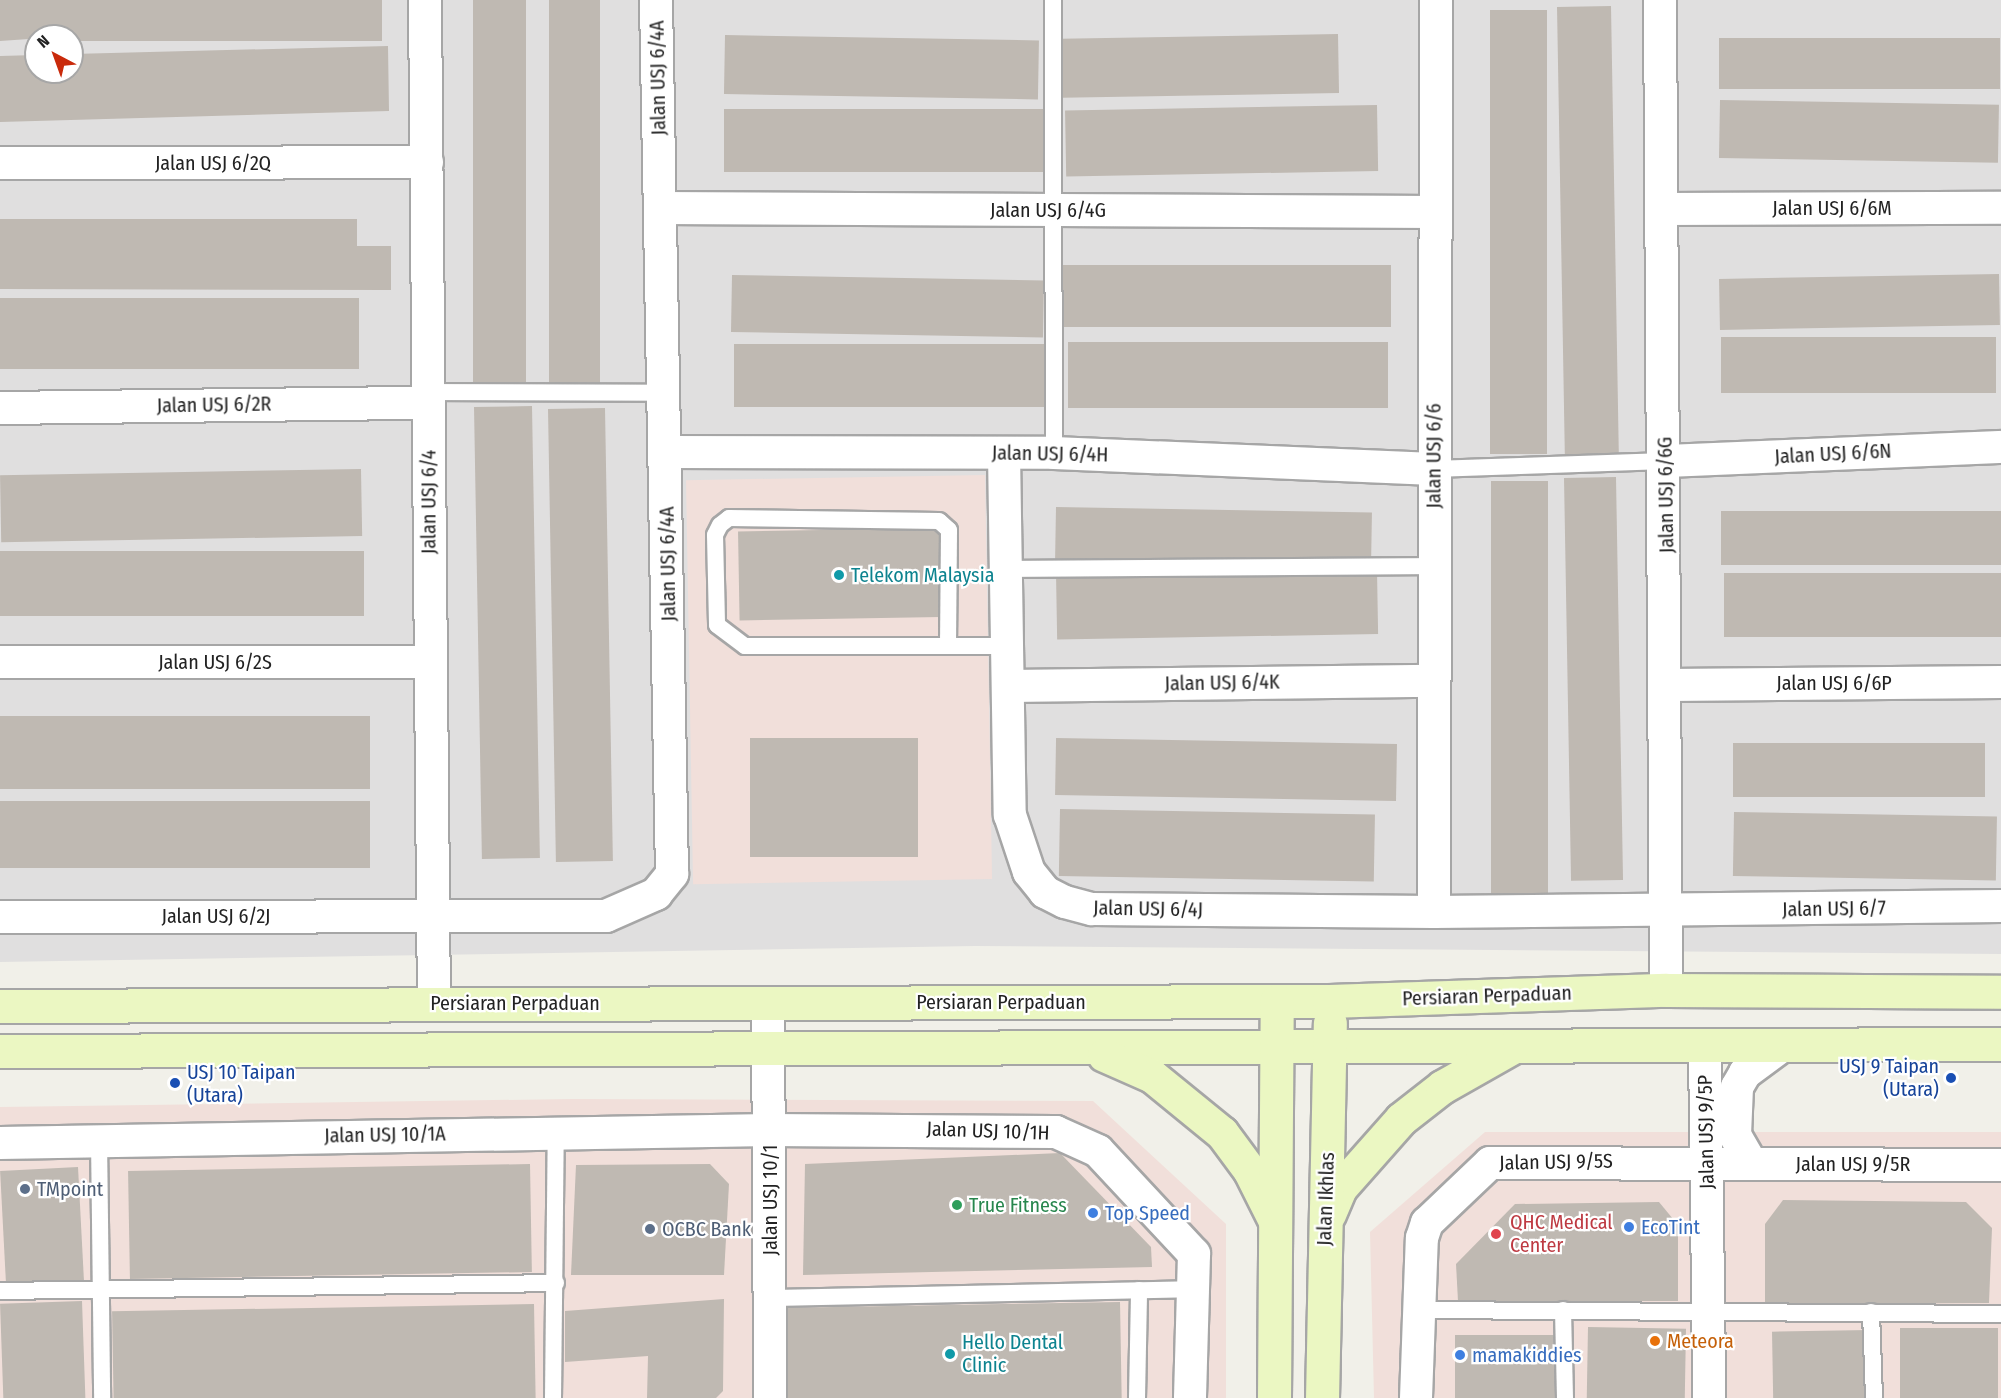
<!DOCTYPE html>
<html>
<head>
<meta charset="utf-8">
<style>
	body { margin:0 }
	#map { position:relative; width:2001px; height:1398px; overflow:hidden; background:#f1f0e9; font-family:"Fira Sans Condensed",sans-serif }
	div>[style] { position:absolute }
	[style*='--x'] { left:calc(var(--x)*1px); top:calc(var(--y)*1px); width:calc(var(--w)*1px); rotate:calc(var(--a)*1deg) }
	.residential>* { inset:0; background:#e0dfdf }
	.commercial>* { inset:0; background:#f1dfda; transform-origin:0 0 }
	.building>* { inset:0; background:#bfb9b2; transform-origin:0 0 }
	.roads { filter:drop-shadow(2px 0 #a6a6a6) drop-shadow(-2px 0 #a6a6a6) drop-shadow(0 2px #a6a6a6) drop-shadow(0 -2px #a6a6a6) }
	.lane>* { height:16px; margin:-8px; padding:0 8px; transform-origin:8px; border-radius:8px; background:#fff }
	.street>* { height:32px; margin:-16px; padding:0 16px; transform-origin:16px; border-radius:16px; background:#fff }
	.secondary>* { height:33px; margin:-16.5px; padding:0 16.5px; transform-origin:16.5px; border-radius:16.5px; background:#ebf7c2 }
	.dots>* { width:16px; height:16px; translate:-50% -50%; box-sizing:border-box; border:3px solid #fff; border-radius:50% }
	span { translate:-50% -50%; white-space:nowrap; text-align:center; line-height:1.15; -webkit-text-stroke:4.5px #fff; paint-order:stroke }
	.street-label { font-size:20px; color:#222 }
	.culture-label { font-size:20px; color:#0d838f }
	.left { translate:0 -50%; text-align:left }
	.transit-label { font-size:20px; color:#164399 }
	.right { translate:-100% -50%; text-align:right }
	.service-label { font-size:20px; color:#4e5e75 }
	.leisure-label { font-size:20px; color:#27864d }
	.shop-label { font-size:20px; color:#366cbe }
	.health-label { font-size:20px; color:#be3a42 }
	.food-label { font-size:20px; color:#c56008 }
	.north { position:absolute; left:24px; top:24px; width:60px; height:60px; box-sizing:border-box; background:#fff; border:2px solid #a7a7a7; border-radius:50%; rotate:319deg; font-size:16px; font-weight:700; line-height:24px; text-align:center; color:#222 }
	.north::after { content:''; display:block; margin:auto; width:21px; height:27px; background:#c92a0b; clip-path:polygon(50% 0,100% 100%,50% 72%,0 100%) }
</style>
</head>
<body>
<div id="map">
	<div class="residential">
		<div style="clip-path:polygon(evenodd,0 0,2001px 0,2001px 954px,975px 946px,0 962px,0 0,36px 36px,72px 36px,72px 72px,36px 72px,36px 36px)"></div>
	</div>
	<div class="commercial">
		<div style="left:985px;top:475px;width:404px;height:299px;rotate:89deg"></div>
		<div style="clip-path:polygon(572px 1099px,1093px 1101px,1226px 1224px,1226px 1398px,0 1398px,0 1107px)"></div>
		<div style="clip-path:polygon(1485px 1132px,2001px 1132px,2001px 1398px,1374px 1398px,1370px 1232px)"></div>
	</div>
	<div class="building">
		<div style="clip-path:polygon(0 0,382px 0,382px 41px,72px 41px,72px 36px,0 41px)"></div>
		<div style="left:473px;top:0;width:53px;height:383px"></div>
		<div style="left:549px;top:0;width:51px;height:385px"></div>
		<div style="left:1611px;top:6px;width:449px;height:54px;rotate:89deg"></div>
		<div style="left:1490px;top:10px;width:57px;height:444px"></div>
		<div style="left:1338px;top:34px;width:59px;height:277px;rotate:89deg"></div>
		<div style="left:725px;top:35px;width:314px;height:59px;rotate:1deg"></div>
		<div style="left:1719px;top:38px;width:281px;height:51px"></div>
		<div style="clip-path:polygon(388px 46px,389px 111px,0 122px,0 56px,36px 55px,36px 72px,72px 72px,72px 54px)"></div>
		<div style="left:1720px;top:100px;width:279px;height:58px;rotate:1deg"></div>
		<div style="left:1377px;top:105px;width:66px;height:312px;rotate:89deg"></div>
		<div style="left:1046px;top:109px;width:63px;height:322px;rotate:90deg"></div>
		<div style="clip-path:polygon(0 219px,357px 219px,357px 246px,391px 246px,391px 290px,0 289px)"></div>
		<div style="left:1391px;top:265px;width:62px;height:328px;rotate:90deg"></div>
		<div style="left:1999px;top:274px;width:51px;height:280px;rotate:89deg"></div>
		<div style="left:732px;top:275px;width:312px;height:57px;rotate:1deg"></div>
		<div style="left:359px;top:298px;width:71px;height:359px;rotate:90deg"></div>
		<div style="left:1996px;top:337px;width:56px;height:275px;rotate:90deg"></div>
		<div style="left:1388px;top:342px;width:66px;height:320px;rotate:90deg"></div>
		<div style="left:734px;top:344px;width:314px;height:63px"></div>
		<div style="left:532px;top:406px;width:452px;height:58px;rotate:89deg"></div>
		<div style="left:605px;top:408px;width:453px;height:57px;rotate:89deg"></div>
		<div style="left:361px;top:469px;width:67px;height:361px;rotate:89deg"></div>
		<div style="left:1616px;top:477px;width:403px;height:52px;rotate:89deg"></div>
		<div style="left:1548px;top:481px;width:417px;height:57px;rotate:90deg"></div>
		<div style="left:1056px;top:507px;width:316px;height:52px;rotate:1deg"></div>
		<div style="left:1721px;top:511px;width:280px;height:54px"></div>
		<div style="left:939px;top:528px;width:89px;height:201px;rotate:89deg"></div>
		<div style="left:364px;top:551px;width:65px;height:364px;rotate:90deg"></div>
		<div style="left:1377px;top:570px;width:64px;height:321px;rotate:89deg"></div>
		<div style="left:2001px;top:573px;width:64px;height:277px;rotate:90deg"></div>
		<div style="left:0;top:716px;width:370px;height:73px"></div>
		<div style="left:918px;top:738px;width:119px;height:168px;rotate:90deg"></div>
		<div style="left:1985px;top:743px;width:54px;height:252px;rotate:90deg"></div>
		<div style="left:1397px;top:744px;width:57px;height:341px;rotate:91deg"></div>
		<div style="left:0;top:801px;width:370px;height:67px"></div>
		<div style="left:1060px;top:809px;width:315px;height:67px;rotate:1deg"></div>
		<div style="left:1734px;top:812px;width:263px;height:64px;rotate:1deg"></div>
		<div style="clip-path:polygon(1060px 1153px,1151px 1247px,1152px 1267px,803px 1275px,805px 1164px)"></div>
		<div style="left:530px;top:1164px;width:108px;height:402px;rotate:89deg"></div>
		<div style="clip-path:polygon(710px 1164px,729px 1184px,724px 1275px,571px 1275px,576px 1165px)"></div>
		<div style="left:78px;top:1167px;width:114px;height:78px;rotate:87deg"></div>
		<div style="clip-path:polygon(1783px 1200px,1966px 1202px,1992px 1228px,1989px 1303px,1765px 1304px,1765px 1224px)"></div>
		<div style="clip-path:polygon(1659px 1202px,1678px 1225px,1678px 1301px,1458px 1301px,1456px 1264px,1515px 1204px)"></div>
		<div style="clip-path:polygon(724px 1299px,723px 1391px,716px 1398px,647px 1398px,648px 1356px,565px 1362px,565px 1311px)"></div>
		<div style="left:82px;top:1301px;width:97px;height:82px;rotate:88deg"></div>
		<div style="left:1120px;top:1302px;width:96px;height:343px;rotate:89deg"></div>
		<div style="left:534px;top:1304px;width:94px;height:422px;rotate:89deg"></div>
		<div style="left:1588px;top:1327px;width:98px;height:71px;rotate:1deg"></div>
		<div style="left:1900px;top:1328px;width:98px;height:70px"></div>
		<div style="left:1869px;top:1330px;width:68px;height:97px;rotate:89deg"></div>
		<div style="left:1555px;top:1335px;width:63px;height:100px;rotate:90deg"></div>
	</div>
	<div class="roads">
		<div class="lane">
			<div style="--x:1053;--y:0;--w:453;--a:89.9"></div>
			<div style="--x:428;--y:392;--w:236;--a:0.2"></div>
			<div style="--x:1434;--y:469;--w:231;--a:-2"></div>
			<div style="--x:1007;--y:569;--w:427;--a:-0.4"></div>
			<div style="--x:948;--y:646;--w:116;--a:-89.5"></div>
			<div style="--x:949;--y:530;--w:13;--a:-138"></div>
			<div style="--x:939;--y:521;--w:210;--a:-179.2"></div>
			<div style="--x:729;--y:518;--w:11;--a:142"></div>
			<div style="--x:720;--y:525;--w:11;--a:117"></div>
			<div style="--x:715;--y:535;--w:90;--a:88.7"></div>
			<div style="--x:717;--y:625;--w:35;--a:37"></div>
			<div style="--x:745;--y:646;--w:264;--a:0"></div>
			<div style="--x:99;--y:1139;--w:259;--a:89.3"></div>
			<div style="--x:0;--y:1291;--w:556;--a:-0.82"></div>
			<div style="--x:770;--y:1298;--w:423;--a:-1.2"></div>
			<div style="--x:1419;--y:1310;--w:582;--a:0.39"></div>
			<div style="--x:1563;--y:1310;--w:88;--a:88.7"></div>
			<div style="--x:1871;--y:1312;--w:86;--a:88"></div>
			<div style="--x:553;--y:1398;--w:265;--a:-89.4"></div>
			<div style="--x:1137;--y:1398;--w:108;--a:-88.9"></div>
		</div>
		<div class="street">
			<div style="--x:425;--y:0;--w:1003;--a:89.49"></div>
			<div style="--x:1660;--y:0;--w:990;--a:89.65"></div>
			<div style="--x:0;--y:163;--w:427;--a:-0.1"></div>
			<div style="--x:661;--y:208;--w:774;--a:0.3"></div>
			<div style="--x:1663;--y:209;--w:338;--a:-0.2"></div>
			<div style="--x:0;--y:408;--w:429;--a:-0.7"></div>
			<div style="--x:665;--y:452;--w:389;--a:0.1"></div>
			<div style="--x:1054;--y:453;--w:380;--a:2.4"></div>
			<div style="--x:1004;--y:453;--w:362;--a:89.1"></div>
			<div style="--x:1010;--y:815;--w:60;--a:71.6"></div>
			<div style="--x:1029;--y:872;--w:26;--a:51"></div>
			<div style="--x:1045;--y:892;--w:22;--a:27"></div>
			<div style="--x:1065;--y:902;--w:28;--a:15"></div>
			<div style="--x:1092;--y:909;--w:342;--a:0.5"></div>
			<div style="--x:1434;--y:912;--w:567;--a:-0.61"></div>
			<div style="--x:1665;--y:461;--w:336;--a:-2.4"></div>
			<div style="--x:0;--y:662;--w:431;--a:0"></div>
			<div style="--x:1668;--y:685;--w:333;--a:-0.5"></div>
			<div style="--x:1010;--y:686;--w:424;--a:-0.7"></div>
			<div style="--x:1434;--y:912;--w:912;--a:-89.87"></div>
			<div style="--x:0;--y:917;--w:606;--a:-0.09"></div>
			<div style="--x:606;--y:916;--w:55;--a:-23.7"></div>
			<div style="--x:656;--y:894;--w:26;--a:-51"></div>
			<div style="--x:672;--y:874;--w:874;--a:-91.05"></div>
			<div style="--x:768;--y:1003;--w:395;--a:89.7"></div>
			<div style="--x:1705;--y:1047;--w:351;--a:89.3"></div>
			<div style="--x:0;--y:1143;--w:770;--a:-0.97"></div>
			<div style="--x:770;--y:1130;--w:286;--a:0.4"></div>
			<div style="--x:1056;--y:1132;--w:46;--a:24.3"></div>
			<div style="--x:1098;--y:1151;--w:141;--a:47"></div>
			<div style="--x:1194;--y:1254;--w:144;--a:91.6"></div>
			<div style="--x:1751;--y:1163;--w:32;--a:-120"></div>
			<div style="--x:1735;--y:1135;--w:48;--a:-87.6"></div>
			<div style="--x:1737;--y:1087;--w:16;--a:-60"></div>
			<div style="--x:1745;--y:1073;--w:42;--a:-36.3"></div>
			<div style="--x:1416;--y:1398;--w:160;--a:-87.9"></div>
			<div style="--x:1422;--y:1238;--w:16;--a:-72"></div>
			<div style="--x:1427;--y:1223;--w:87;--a:-43.6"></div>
			<div style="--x:1490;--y:1163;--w:511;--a:0.22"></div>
		</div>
		<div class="secondary">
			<div style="--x:0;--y:1006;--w:1329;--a:-0.22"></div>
			<div style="--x:1329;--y:1001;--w:337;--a:-1.9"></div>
			<div style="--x:1666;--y:990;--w:335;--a:0.3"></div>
			<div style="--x:0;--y:1051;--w:2001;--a:-0.2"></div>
			<div style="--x:1104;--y:1055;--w:52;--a:23.6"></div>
			<div style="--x:1152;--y:1076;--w:90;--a:39.2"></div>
			<div style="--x:1222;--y:1133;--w:47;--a:53.6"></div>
			<div style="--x:1250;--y:1171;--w:56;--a:63.4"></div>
			<div style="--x:1329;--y:1214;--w:28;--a:-67"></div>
			<div style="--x:1340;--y:1188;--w:92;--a:-48.5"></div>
			<div style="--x:1401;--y:1119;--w:52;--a:-38"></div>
			<div style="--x:1442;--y:1087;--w:81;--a:-29.4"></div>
			<div style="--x:1274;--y:1398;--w:397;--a:-89.6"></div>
			<div style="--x:1322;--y:1398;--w:375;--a:-88.8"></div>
		</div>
	</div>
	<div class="dots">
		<div style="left:839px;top:575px;background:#0f9aa8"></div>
		<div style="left:1951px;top:1078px;background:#1a4fb4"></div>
		<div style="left:175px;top:1083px;background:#1a4fb4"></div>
		<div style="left:25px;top:1189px;background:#5c6f8a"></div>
		<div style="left:957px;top:1205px;background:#2e9e5b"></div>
		<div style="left:1093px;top:1213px;background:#3f7fe0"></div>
		<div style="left:1629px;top:1227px;background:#3f7fe0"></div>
		<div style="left:650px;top:1229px;background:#5c6f8a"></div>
		<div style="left:1496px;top:1234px;background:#e0444e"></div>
		<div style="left:1655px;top:1341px;background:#e8710a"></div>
		<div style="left:950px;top:1354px;background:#0f9aa8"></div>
		<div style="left:1460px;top:1355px;background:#3f7fe0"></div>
	</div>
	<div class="street-label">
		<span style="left:658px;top:78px;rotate:-91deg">Jalan USJ 6/4A</span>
		<span style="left:213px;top:163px">Jalan USJ 6/2Q</span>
		<span style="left:1832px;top:208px">Jalan USJ 6/6M</span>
		<span style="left:1048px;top:210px">Jalan USJ 6/4G</span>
		<span style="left:214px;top:405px;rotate:-1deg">Jalan USJ 6/2R</span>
		<span style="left:1050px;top:454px;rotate:1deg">Jalan USJ 6/4H</span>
		<span style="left:1833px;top:454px;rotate:-3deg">Jalan USJ 6/6N</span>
		<span style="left:1434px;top:456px;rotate:-90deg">Jalan USJ 6/6</span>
		<span style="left:1666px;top:495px;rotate:-91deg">Jalan USJ 6/6G</span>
		<span style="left:429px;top:502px;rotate:-90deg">Jalan USJ 6/4</span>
		<span style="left:668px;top:564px;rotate:-91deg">Jalan USJ 6/4A</span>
		<span style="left:215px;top:662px">Jalan USJ 6/2S</span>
		<span style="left:1222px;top:683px;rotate:-1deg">Jalan USJ 6/4K</span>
		<span style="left:1834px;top:683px">Jalan USJ 6/6P</span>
		<span style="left:1148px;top:909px;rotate:1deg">Jalan USJ 6/4J</span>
		<span style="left:1834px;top:909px;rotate:-1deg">Jalan USJ 6/7</span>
		<span style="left:216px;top:916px">Jalan USJ 6/2J</span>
		<span style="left:1487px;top:996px;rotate:-2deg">Persiaran Perpaduan</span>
		<span style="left:1001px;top:1002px">Persiaran Perpaduan</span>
		<span style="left:515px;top:1003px">Persiaran Perpaduan</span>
		<span style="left:988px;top:1131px;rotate:2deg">Jalan USJ 10/1H</span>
		<span style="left:1706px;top:1132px;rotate:-91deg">Jalan USJ 9/5P</span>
		<span style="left:385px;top:1135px;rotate:-1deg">Jalan USJ 10/1A</span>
		<span style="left:1556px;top:1162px;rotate:-1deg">Jalan USJ 9/5S</span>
		<span style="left:1853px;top:1164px">Jalan USJ 9/5R</span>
		<span style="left:1326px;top:1199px;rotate:-88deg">Jalan Ikhlas</span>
		<span style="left:770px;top:1200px;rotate:-90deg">Jalan USJ 10/1</span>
	</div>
	<div class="culture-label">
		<span class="left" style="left:851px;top:575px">Telekom Malaysia</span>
		<span class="left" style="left:962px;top:1354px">Hello Dental<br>Clinic</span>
	</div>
	<div class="transit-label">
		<span class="right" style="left:1939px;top:1078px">USJ 9 Taipan<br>(Utara)</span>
		<span class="left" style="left:187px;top:1084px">USJ 10 Taipan<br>(Utara)</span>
	</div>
	<div class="service-label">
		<span class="left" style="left:37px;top:1189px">TMpoint</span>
		<span class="left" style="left:662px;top:1229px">OCBC Bank</span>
	</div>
	<div class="leisure-label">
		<span class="left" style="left:969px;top:1205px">True Fitness</span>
	</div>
	<div class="shop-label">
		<span class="left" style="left:1105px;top:1213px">Top Speed</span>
		<span class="left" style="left:1641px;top:1227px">EcoTint</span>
		<span class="left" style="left:1472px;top:1355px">mamakiddies</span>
	</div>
	<div class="health-label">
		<span class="left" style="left:1510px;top:1234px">QHC Medical<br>Center</span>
	</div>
	<div class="food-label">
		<span class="left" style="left:1667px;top:1341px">Meteora</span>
	</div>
	<div class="north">N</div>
</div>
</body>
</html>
